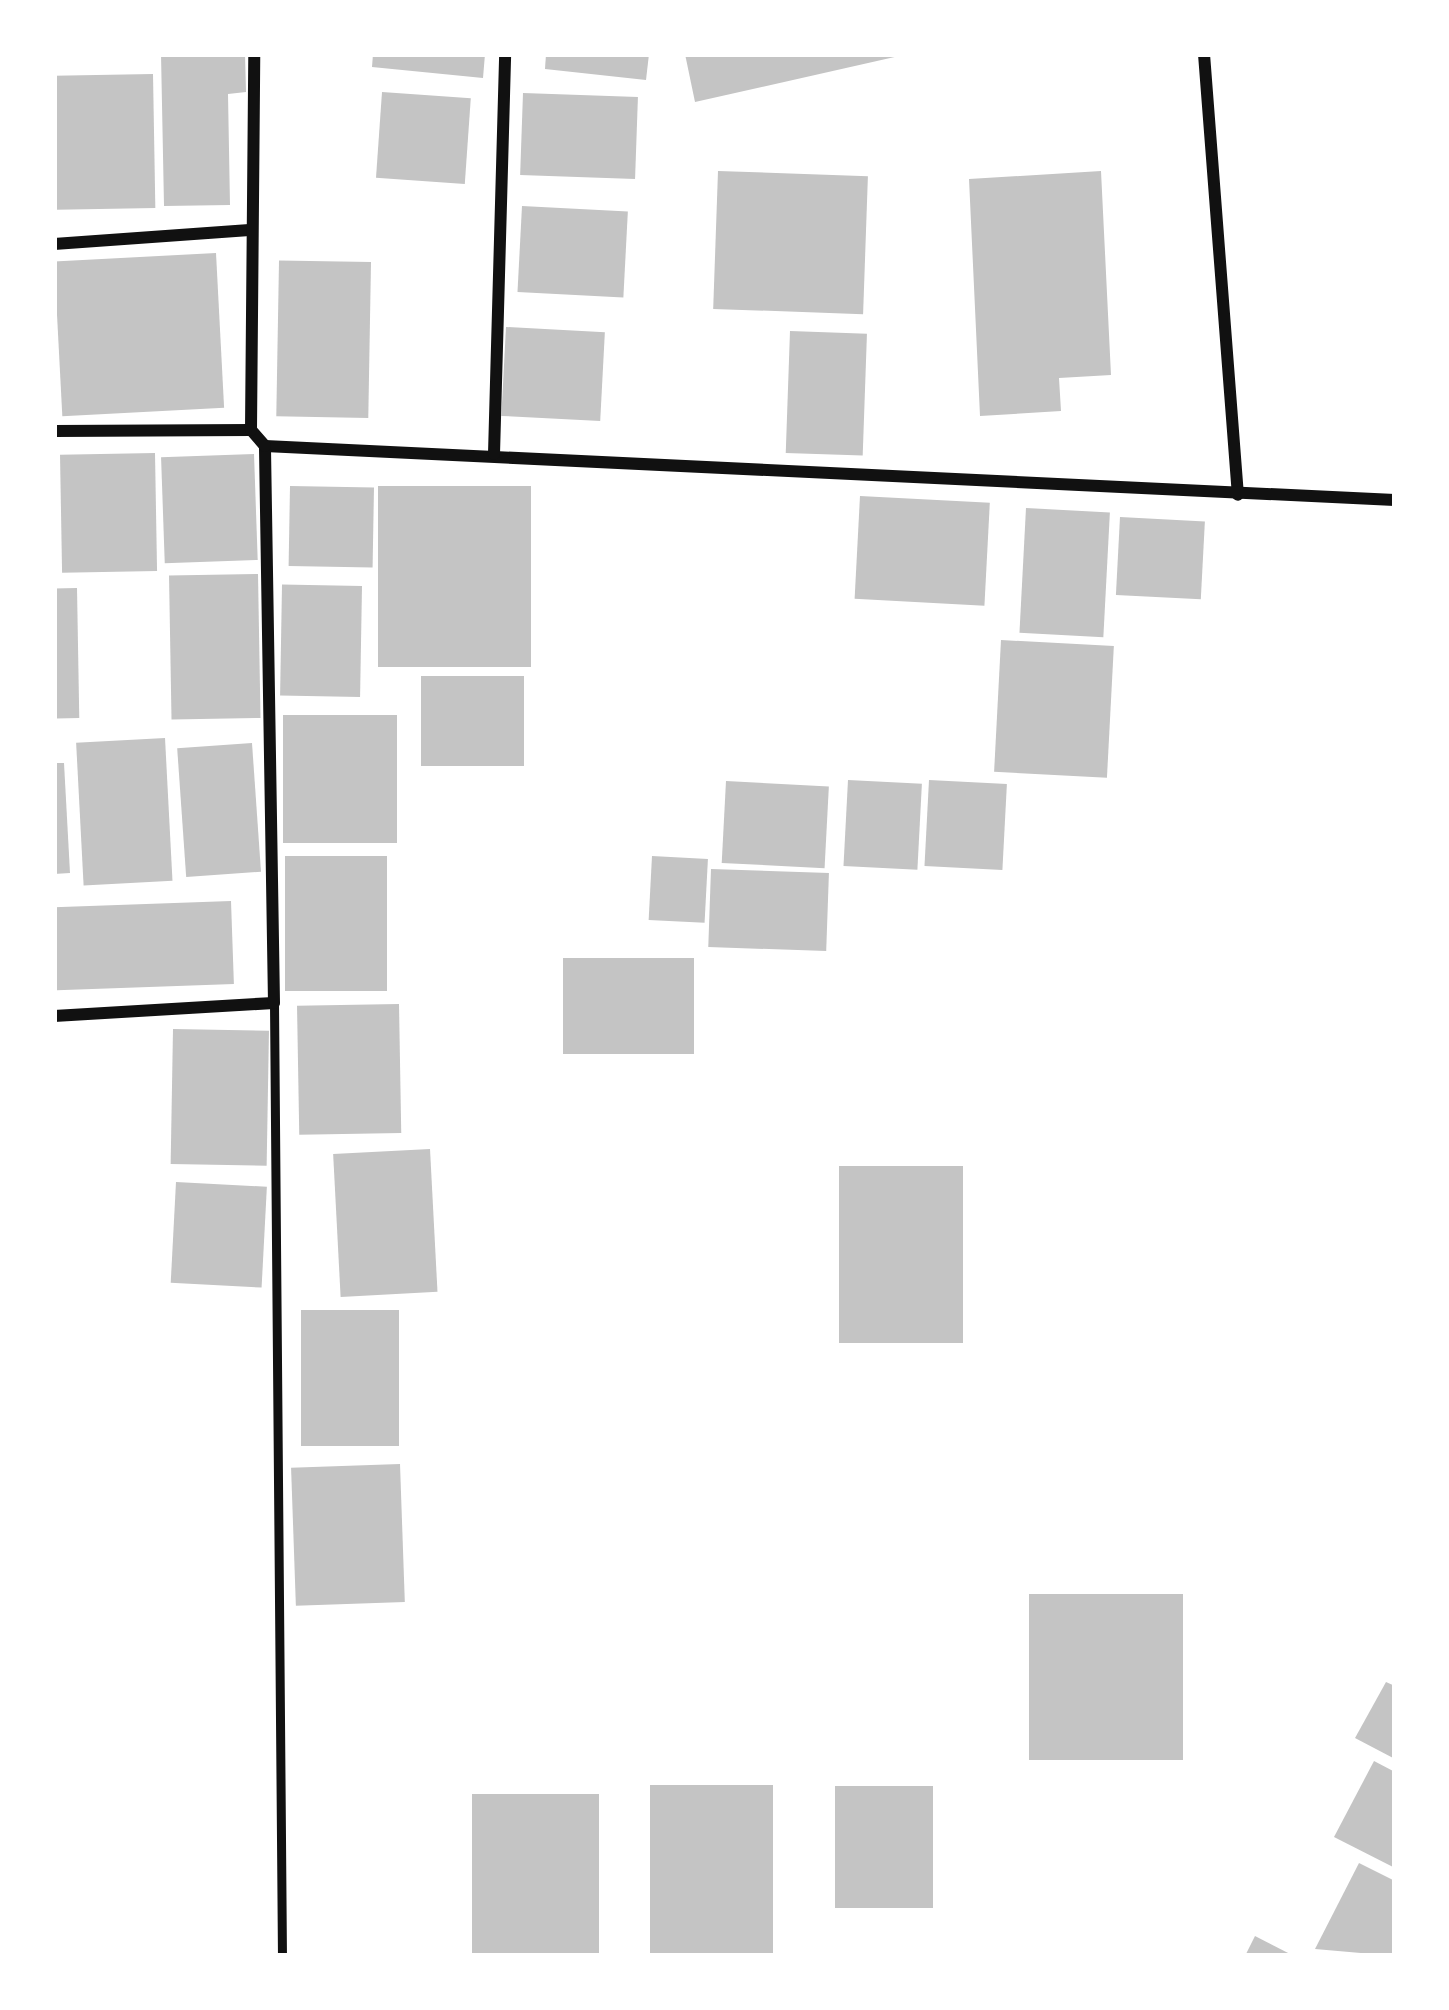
<!DOCTYPE html>
<html>
<head>
<meta charset="utf-8">
<style>
	body { margin:0 }
	#map { position:relative; width:1449px; height:2010px; overflow:hidden; background:#fff; font-family:"Fira Sans Condensed",sans-serif }
	div>[style] { position:absolute }
	[style*='--x'] { left:calc(var(--x)*1px); top:calc(var(--y)*1px); width:calc(var(--w)*1px); rotate:calc(var(--a)*1deg) }
	.building>* { inset:0; background:#c4c4c4; transform-origin:0 0 }
	.service>* { height:9px; margin:-4.5px; padding:0 4.5px; transform-origin:4.5px; border-radius:4.5px; background:#111 }
	.minor>* { height:12px; margin:-6px; padding:0 6px; transform-origin:6px; border-radius:6px; background:#111 }
	span { translate:-50% -50%; white-space:nowrap; text-align:center; line-height:1.15; -webkit-text-stroke:10px #fff; paint-order:stroke }
	.frame { position:absolute; inset:0; border:57px solid #fff; pointer-events:none }
</style>
</head>
<body>
<div id="map">
	<div class="building">
		<div style="clip-path:polygon(161px 54px,245px 54px,246px 92px,228px 94px,230px 205px,164px 206px)"></div>
		<div style="clip-path:polygon(373px 54px,485px 54px,483px 78px,372px 67px)"></div>
		<div style="clip-path:polygon(546px 54px,649px 54px,646px 80px,545px 69px)"></div>
		<div style="clip-path:polygon(685px 54px,899px 54px,899px 56px,695px 102px)"></div>
		<div style="left:153px;top:74px;width:134px;height:99px;rotate:89deg"></div>
		<div style="left:382px;top:92px;width:89px;height:86px;rotate:4deg"></div>
		<div style="left:523px;top:93px;width:115px;height:82px;rotate:2deg"></div>
		<div style="left:718px;top:171px;width:150px;height:138px;rotate:2deg"></div>
		<div style="clip-path:polygon(1101px 171px,1111px 375px,1059px 378px,1061px 411px,980px 416px,969px 179px)"></div>
		<div style="left:522px;top:206px;width:106px;height:86px;rotate:3deg"></div>
		<div style="left:216px;top:253px;width:155px;height:162px;rotate:87deg"></div>
		<div style="left:371px;top:262px;width:156px;height:92px;rotate:91deg"></div>
		<div style="left:506px;top:327px;width:99px;height:89px;rotate:3deg"></div>
		<div style="left:790px;top:331px;width:77px;height:122px;rotate:2deg"></div>
		<div style="left:155px;top:453px;width:118px;height:95px;rotate:89deg"></div>
		<div style="left:254px;top:454px;width:106px;height:93px;rotate:88deg"></div>
		<div style="left:290px;top:486px;width:84px;height:80px;rotate:1deg"></div>
		<div style="left:531px;top:486px;width:181px;height:153px;rotate:90deg"></div>
		<div style="left:860px;top:496px;width:130px;height:103px;rotate:3deg"></div>
		<div style="left:1026px;top:508px;width:84px;height:125px;rotate:3deg"></div>
		<div style="left:1120px;top:517px;width:85px;height:78px;rotate:3deg"></div>
		<div style="left:258px;top:574px;width:144px;height:89px;rotate:89deg"></div>
		<div style="left:362px;top:586px;width:111px;height:80px;rotate:91deg"></div>
		<div style="left:77px;top:588px;width:130px;height:23px;rotate:89deg"></div>
		<div style="left:1001px;top:640px;width:113px;height:132px;rotate:3deg"></div>
		<div style="left:421px;top:676px;width:103px;height:90px"></div>
		<div style="left:397px;top:715px;width:128px;height:114px;rotate:90deg"></div>
		<div style="left:165px;top:738px;width:143px;height:89px;rotate:87deg"></div>
		<div style="left:252px;top:743px;width:129px;height:75px;rotate:86deg"></div>
		<div style="clip-path:polygon(54px 763px,64px 763px,70px 873px,54px 874px)"></div>
		<div style="left:848px;top:780px;width:74px;height:86px;rotate:3deg"></div>
		<div style="left:929px;top:780px;width:78px;height:86px;rotate:3deg"></div>
		<div style="left:726px;top:781px;width:103px;height:82px;rotate:3deg"></div>
		<div style="left:387px;top:856px;width:135px;height:102px;rotate:90deg"></div>
		<div style="left:652px;top:856px;width:56px;height:64px;rotate:3deg"></div>
		<div style="left:711px;top:869px;width:118px;height:78px;rotate:2deg"></div>
		<div style="left:231px;top:901px;width:83px;height:177px;rotate:88deg"></div>
		<div style="left:694px;top:958px;width:96px;height:131px;rotate:90deg"></div>
		<div style="left:399px;top:1004px;width:129px;height:102px;rotate:89deg"></div>
		<div style="left:173px;top:1029px;width:96px;height:135px;rotate:1deg"></div>
		<div style="left:430px;top:1149px;width:143px;height:97px;rotate:87deg"></div>
		<div style="left:839px;top:1166px;width:124px;height:177px"></div>
		<div style="left:176px;top:1182px;width:91px;height:101px;rotate:3deg"></div>
		<div style="left:399px;top:1310px;width:136px;height:98px;rotate:90deg"></div>
		<div style="left:400px;top:1464px;width:138px;height:109px;rotate:88deg"></div>
		<div style="left:1029px;top:1594px;width:154px;height:166px"></div>
		<div style="clip-path:polygon(1386px 1682px,1395px 1686px,1395px 1759px,1355px 1738px)"></div>
		<div style="clip-path:polygon(1374px 1761px,1395px 1772px,1395px 1868px,1334px 1837px)"></div>
		<div style="left:650px;top:1785px;width:123px;height:169px"></div>
		<div style="left:933px;top:1786px;width:122px;height:98px;rotate:90deg"></div>
		<div style="left:472px;top:1794px;width:127px;height:162px"></div>
		<div style="clip-path:polygon(1359px 1863px,1395px 1881px,1395px 1956px,1315px 1949px)"></div>
		<div style="clip-path:polygon(1255px 1936px,1294px 1956px,1245px 1956px)"></div>
	</div>
	<div class="service">
		<div style="--x:274;--y:1003;--w:953;--a:89.52"></div>
	</div>
	<div class="minor">
		<div style="--x:1204;--y:54;--w:442;--a:85.6"></div>
		<div style="--x:54;--y:244;--w:196;--a:-4.1"></div>
		<div style="--x:54;--y:431;--w:197;--a:-0.3"></div>
		<div style="--x:265;--y:446;--w:1131;--a:2.74"></div>
		<div style="--x:494;--y:454;--w:400;--a:-88.4"></div>
		<div style="--x:54;--y:1016;--w:220;--a:-3.4"></div>
		<div style="--x:274;--y:1003;--w:557;--a:-90.93"></div>
		<div style="--x:265;--y:446;--w:21;--a:-131"></div>
		<div style="--x:251;--y:430;--w:376;--a:-89.5"></div>
	</div>
	<div class="frame"></div>
</div>
</body>
</html>
